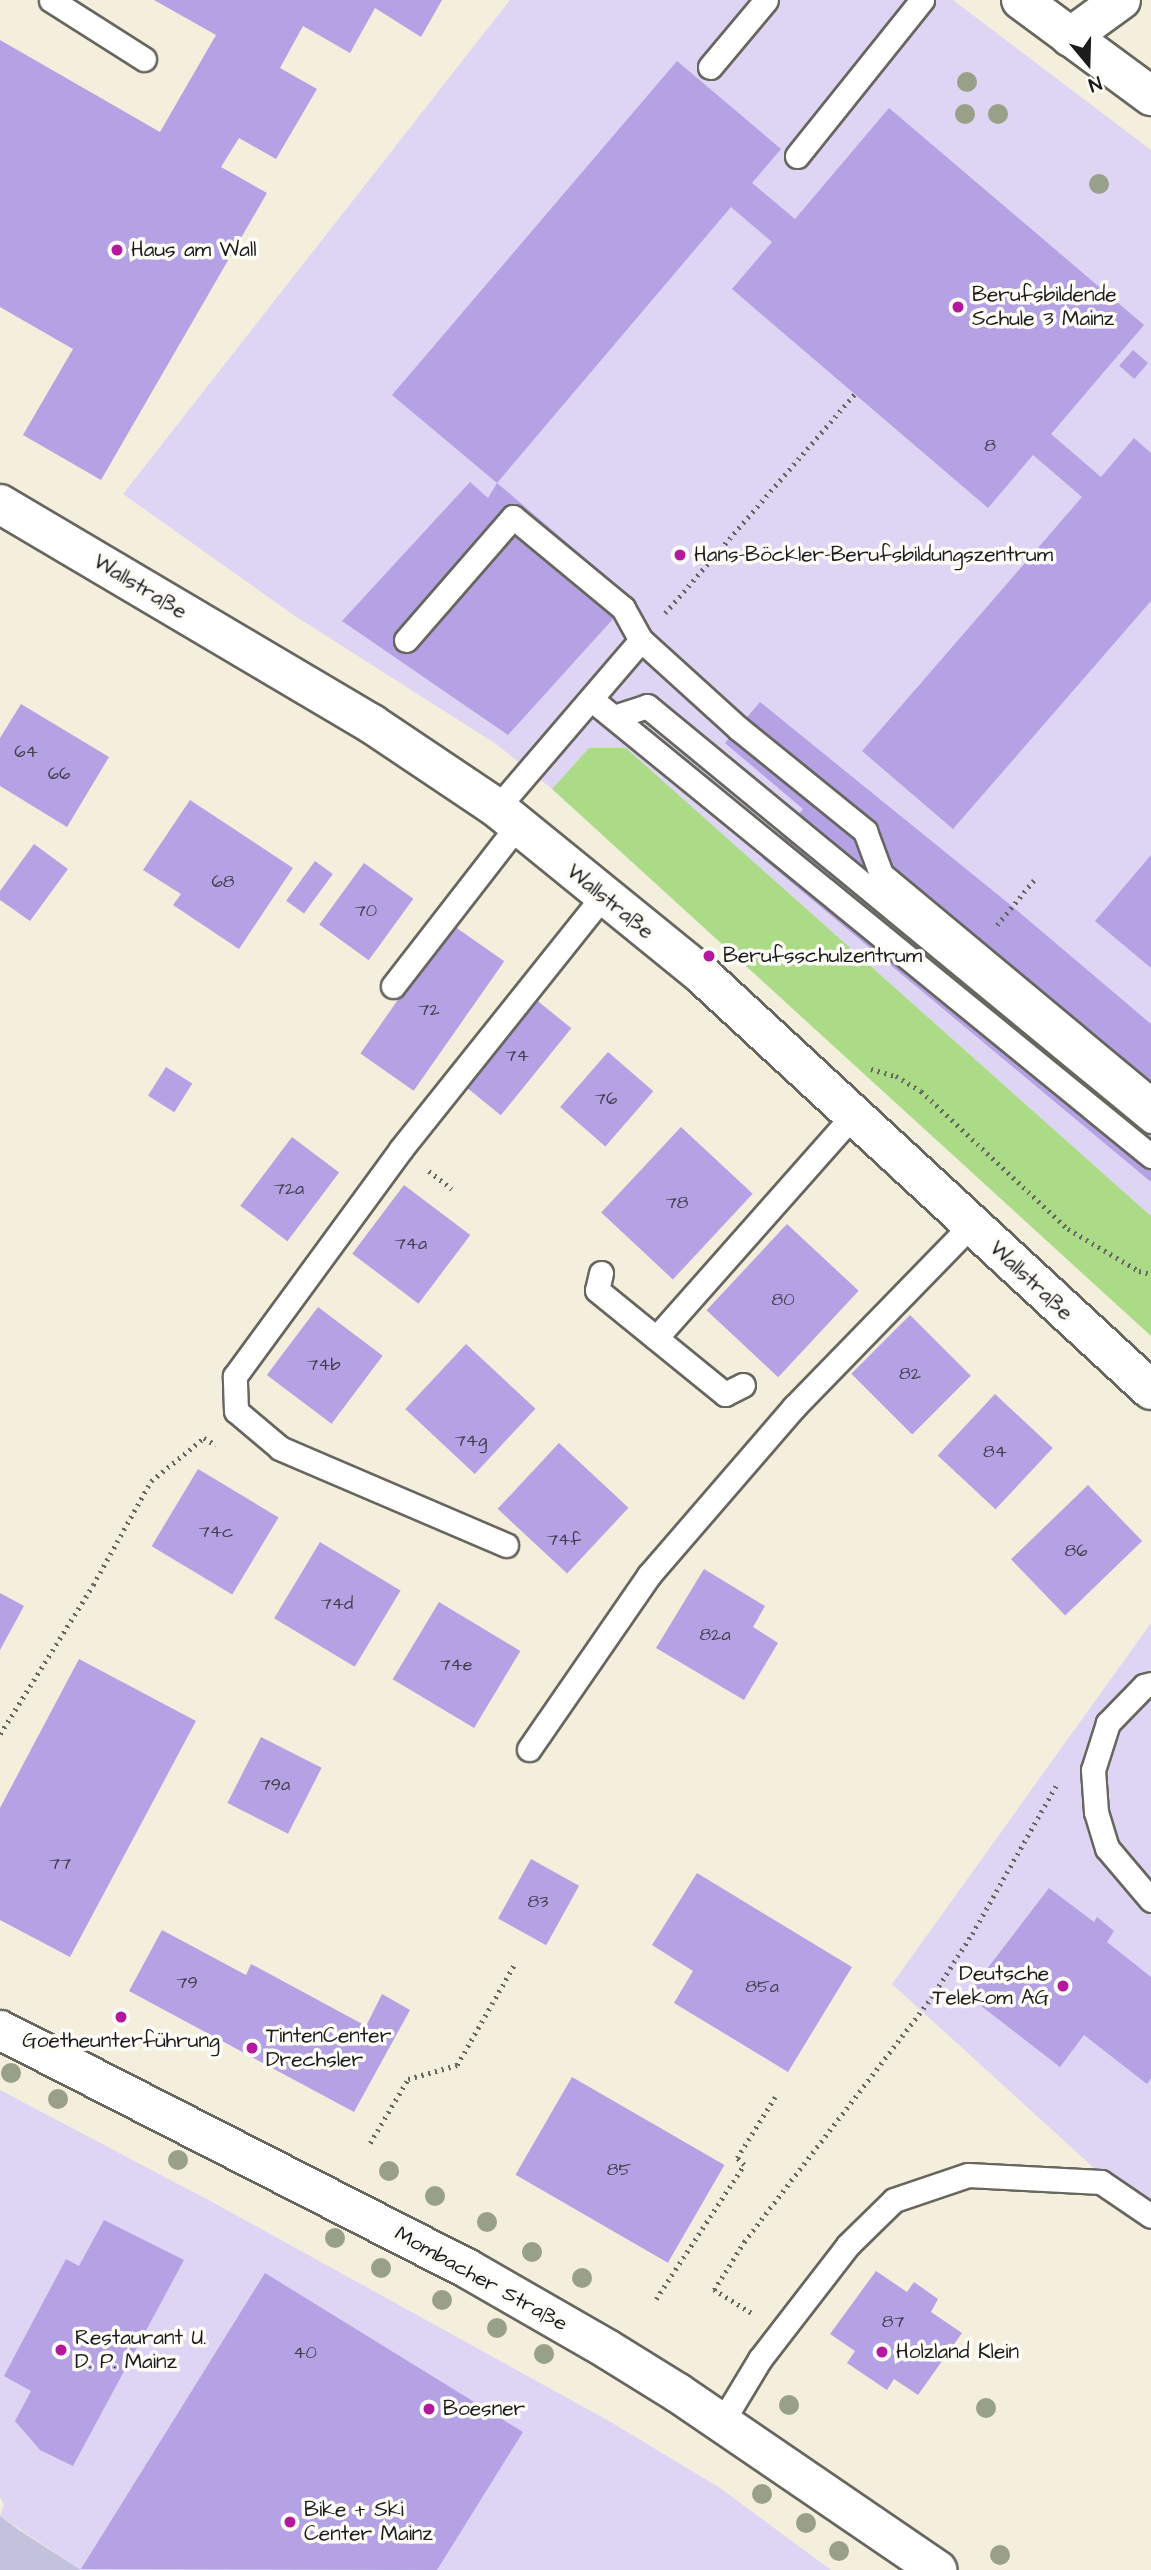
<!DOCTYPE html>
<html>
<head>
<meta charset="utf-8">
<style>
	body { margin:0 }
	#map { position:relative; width:1151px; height:2570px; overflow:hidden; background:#f3efdc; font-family:"Architects Daughter",sans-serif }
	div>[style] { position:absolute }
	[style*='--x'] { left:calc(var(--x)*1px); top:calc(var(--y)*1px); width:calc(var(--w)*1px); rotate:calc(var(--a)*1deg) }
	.built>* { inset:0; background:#ded5f5 }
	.industrial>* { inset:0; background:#c3c1db }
	.green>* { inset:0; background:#acdb88 }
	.building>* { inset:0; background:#b4a2e4; transform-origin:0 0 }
	.path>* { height:4.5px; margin-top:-2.25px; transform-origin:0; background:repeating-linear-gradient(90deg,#67665f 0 2px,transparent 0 7px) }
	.roads { filter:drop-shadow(2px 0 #67665f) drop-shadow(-2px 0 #67665f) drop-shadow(0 2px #67665f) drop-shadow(0 -2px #67665f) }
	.lane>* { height:23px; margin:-11.5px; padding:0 11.5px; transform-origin:11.5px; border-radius:11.5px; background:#fff }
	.street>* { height:38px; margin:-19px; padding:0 19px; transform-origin:19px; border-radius:19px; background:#fff }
	.secondary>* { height:38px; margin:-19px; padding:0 19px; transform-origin:19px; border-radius:19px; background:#fff }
	.trees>* { width:20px; height:20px; margin:-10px; border-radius:50%; background:#98a087 }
	.dots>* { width:19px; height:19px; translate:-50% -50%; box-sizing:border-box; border:4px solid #fdfcf7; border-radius:50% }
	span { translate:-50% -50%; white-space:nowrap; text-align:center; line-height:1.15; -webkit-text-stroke:7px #fdfcf7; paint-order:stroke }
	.number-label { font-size:18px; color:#423e4e }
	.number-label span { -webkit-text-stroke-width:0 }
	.poi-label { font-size:21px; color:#1c1c1c }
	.left { translate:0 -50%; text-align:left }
	.right { translate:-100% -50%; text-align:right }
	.street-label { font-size:21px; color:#1c1c1c }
	.north { position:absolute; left:1053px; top:28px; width:70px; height:70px; -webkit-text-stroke:5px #fdfcf7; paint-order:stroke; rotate:161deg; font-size:19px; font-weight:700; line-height:28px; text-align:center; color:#1c1c1c }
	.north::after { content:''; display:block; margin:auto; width:24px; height:32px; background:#1c1c1c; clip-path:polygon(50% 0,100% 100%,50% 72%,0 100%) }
</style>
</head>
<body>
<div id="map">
	<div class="built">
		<div style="clip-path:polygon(510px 0,953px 0,1151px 150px,1151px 1216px,626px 748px,589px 748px,552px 789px,496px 744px,295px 616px,123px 494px)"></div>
		<div style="clip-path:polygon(1151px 1623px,1151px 2220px,892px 1984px)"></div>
		<div style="clip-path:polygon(0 2090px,214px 2203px,609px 2421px,720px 2488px,831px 2570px,81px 2570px,0 2516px,4px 2505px,0 2497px)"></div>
	</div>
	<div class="industrial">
		<div style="clip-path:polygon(0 2516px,19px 2530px,81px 2570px,0 2570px)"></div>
	</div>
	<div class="green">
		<div style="clip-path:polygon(589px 748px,626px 748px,1151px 1216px,1151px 1336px,552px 789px)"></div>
	</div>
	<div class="building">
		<div style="clip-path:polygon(154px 0,442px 0,421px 37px,375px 8px,350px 53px,303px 26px,280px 68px,317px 89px,276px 159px,239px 138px,221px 167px,267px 193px,101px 480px,23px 435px,73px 349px,0 307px,0 40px,160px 132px,216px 35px)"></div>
		<div style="clip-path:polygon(677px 61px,781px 149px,752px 183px,795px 219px,889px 108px,1144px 325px,1051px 434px,1101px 477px,1134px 438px,1151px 453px,1151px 601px,953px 829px,862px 751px,1082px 497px,1033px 455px,988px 508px,732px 289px,772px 242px,731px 207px,497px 483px,632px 598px,508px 735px,342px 621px,470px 482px,488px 498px,497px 483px,392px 395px)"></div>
		<div style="left:1133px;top:350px;width:20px;height:21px;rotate:41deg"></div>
		<div style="clip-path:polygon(760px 702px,1013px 907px,1151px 1024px,1151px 1182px,762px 858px,803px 809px,725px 743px)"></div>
		<div style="clip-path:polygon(21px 704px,109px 757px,67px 827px,0 786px,0 738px)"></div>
		<div style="clip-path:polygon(190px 800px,293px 868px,239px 949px,173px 905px,181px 894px,143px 870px)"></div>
		<div style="clip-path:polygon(34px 844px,68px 869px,30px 921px,0 900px,0 891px)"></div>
		<div style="clip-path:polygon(1151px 855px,1151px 968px,1095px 921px)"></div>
		<div style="left:315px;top:861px;width:22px;height:49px;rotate:36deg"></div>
		<div style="left:364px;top:863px;width:61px;height:76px;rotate:36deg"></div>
		<div style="left:451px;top:924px;width:65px;height:158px;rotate:35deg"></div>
		<div style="left:534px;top:998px;width:48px;height:112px;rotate:39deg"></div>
		<div style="left:608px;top:1052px;width:60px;height:73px;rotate:41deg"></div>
		<div style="left:166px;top:1067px;width:31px;height:34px;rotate:32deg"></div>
		<div style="left:681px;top:1127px;width:98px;height:117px;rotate:43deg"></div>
		<div style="left:292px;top:1137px;width:59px;height:86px;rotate:37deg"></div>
		<div style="left:404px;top:1185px;width:83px;height:86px;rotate:37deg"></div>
		<div style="left:787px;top:1224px;width:98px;height:118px;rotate:43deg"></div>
		<div style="left:318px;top:1307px;width:81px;height:85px;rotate:37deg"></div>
		<div style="left:910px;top:1315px;width:86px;height:83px;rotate:45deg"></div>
		<div style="left:466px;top:1344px;width:95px;height:89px;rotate:43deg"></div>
		<div style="left:995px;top:1394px;width:79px;height:84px;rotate:43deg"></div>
		<div style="left:559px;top:1443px;width:95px;height:90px;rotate:43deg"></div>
		<div style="left:198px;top:1469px;width:94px;height:90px;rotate:31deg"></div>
		<div style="left:1088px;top:1485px;width:78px;height:107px;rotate:46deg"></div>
		<div style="left:320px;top:1542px;width:94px;height:89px;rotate:31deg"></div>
		<div style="clip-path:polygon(704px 1569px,765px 1606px,753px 1627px,778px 1643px,744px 1700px,656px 1648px)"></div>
		<div style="clip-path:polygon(0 1593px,24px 1606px,0 1650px)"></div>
		<div style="left:439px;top:1602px;width:95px;height:90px;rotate:31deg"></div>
		<div style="clip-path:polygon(79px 1659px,196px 1721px,70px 1957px,0 1920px,0 1808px)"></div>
		<div style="left:261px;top:1737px;width:68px;height:74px;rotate:27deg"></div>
		<div style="left:531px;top:1859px;width:55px;height:68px;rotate:29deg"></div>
		<div style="clip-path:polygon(697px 1873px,852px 1967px,788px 2072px,674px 2003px,693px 1971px,652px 1945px)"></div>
		<div style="clip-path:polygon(1049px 1888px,1094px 1922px,1097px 1917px,1114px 1931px,1107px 1942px,1151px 1977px,1151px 2078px,1147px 2084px,1084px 2035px,1060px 2067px,967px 1995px)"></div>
		<div style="clip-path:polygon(162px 1930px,246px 1975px,251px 1964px,366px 2026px,382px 1994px,410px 2010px,354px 2112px,129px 1991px)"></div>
		<div style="left:572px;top:2077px;width:176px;height:113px;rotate:30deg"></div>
		<div style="clip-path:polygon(104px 2220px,184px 2260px,73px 2466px,40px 2450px,15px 2421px,31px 2391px,4px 2376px,66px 2259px,79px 2266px)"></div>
		<div style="clip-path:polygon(876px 2271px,907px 2292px,914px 2282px,938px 2299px,931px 2312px,962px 2333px,918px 2395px,894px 2379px,887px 2390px,847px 2363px,855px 2351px,830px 2334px)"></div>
		<div style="clip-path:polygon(265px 2273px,523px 2432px,437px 2570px,81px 2569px)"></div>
	</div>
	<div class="path">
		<div style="--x:665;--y:613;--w:290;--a:-49.1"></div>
		<div style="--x:997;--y:925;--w:58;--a:-50.6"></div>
		<div style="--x:871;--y:1069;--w:26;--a:16"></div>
		<div style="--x:896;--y:1076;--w:29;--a:31"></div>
		<div style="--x:921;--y:1091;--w:202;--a:43.2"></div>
		<div style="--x:1068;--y:1229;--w:82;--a:30.6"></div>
		<div style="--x:1139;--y:1271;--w:12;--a:14"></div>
		<div style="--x:429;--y:1171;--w:29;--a:38"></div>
		<div style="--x:0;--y:1734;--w:176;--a:-58"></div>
		<div style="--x:93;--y:1585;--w:119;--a:-60.9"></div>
		<div style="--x:151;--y:1481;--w:68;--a:-39.1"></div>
		<div style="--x:204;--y:1438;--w:14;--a:30"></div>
		<div style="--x:370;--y:2143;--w:74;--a:-59.3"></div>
		<div style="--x:408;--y:2079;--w:51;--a:-15.9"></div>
		<div style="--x:457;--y:2065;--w:115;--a:-60.3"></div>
		<div style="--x:656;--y:2299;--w:160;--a:-56.7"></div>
		<div style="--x:744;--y:2165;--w:10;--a:-135"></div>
		<div style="--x:737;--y:2158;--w:72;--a:-58.1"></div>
		<div style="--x:751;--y:2313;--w:44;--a:-148.1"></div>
		<div style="--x:714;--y:2290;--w:57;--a:-58"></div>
		<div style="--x:744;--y:2242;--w:307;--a:-52.5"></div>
		<div style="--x:931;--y:1998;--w:76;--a:-57.4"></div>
		<div style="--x:972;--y:1934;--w:172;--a:-60.5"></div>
	</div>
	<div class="roads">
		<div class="lane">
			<div style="--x:51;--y:0;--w:110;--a:32.4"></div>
			<div style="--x:710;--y:67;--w:87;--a:-50.1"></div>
			<div style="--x:797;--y:156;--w:200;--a:-51.3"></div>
			<div style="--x:406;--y:640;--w:163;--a:-49"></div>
			<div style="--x:513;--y:517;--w:143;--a:39.6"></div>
			<div style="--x:623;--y:608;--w:37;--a:61"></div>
			<div style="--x:641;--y:640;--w:131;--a:42.2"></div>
			<div style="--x:738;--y:728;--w:164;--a:39"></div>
			<div style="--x:865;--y:831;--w:46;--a:69.6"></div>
			<div style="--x:881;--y:874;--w:351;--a:39.8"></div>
			<div style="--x:591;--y:699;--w:723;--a:39.22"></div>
			<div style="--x:614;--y:717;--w:35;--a:-18"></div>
			<div style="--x:647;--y:706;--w:653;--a:39.47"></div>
			<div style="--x:497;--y:808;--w:221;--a:-49.4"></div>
			<div style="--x:393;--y:986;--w:202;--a:-52.2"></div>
			<div style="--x:601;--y:1273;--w:17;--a:103"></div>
			<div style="--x:597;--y:1290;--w:165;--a:39.1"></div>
			<div style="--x:725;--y:1394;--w:20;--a:-27"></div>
			<div style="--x:656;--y:1338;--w:298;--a:-48.5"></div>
			<div style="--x:506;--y:1545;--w:246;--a:-156.8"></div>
			<div style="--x:280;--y:1448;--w:57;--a:-139.9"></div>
			<div style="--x:236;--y:1411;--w:35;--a:-92"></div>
			<div style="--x:235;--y:1376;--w:281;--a:-53.8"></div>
			<div style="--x:401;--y:1149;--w:322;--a:-51.4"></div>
			<div style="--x:1151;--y:1684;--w:7;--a:164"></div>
			<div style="--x:1144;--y:1686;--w:52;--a:134.2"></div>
			<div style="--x:1108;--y:1723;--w:49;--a:107.7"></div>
			<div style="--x:1093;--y:1770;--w:42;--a:85.9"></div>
			<div style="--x:1096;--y:1812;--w:38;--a:73"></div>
			<div style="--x:1107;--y:1848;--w:68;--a:49.8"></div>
			<div style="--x:529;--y:1749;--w:211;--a:-55.4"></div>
			<div style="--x:649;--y:1575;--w:222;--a:-49.2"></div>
			<div style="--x:794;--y:1407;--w:254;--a:-45.8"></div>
			<div style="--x:722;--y:2422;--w:74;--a:-58.9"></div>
			<div style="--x:760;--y:2359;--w:144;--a:-52.3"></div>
			<div style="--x:848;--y:2245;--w:64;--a:-44.4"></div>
			<div style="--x:894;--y:2200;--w:78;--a:-18.7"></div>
			<div style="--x:968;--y:2175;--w:133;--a:3"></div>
			<div style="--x:1101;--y:2182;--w:60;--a:34.2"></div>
		</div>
		<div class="street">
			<div style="--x:1021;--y:0;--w:162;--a:36.4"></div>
			<div style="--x:1070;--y:37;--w:63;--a:-36"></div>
		</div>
		<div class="secondary">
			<div style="--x:0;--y:504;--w:432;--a:30.6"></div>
			<div style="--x:372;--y:724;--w:151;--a:33.9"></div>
			<div style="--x:497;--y:808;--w:262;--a:39.1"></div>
			<div style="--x:700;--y:973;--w:614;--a:42.76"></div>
			<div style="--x:0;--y:2030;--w:525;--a:27.05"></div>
			<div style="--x:468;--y:2269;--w:160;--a:29.9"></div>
			<div style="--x:607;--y:2349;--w:84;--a:31.8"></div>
			<div style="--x:678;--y:2393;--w:314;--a:34.3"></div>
		</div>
	</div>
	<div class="trees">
		<div style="left:967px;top:82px"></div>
		<div style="left:965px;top:114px"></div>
		<div style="left:998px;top:114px"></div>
		<div style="left:1099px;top:184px"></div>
		<div style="left:11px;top:2073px"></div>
		<div style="left:58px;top:2099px"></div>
		<div style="left:178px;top:2160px"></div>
		<div style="left:389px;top:2171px"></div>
		<div style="left:435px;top:2196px"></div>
		<div style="left:487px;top:2222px"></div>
		<div style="left:335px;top:2238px"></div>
		<div style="left:532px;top:2252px"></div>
		<div style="left:381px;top:2268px"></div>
		<div style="left:582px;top:2278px"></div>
		<div style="left:442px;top:2300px"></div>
		<div style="left:497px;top:2328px"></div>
		<div style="left:544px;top:2354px"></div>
		<div style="left:789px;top:2405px"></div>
		<div style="left:986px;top:2408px"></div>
		<div style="left:762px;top:2494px"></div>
		<div style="left:806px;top:2523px"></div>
		<div style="left:839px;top:2551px"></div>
		<div style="left:1000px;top:2555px"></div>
	</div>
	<div class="dots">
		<div style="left:117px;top:250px;background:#b5179e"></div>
		<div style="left:958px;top:307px;background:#b5179e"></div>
		<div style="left:680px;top:555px;background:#b5179e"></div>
		<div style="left:709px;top:956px;background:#b5179e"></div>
		<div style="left:1063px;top:1986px;background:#b5179e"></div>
		<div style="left:121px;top:2017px;background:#b5179e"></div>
		<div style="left:252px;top:2048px;background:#b5179e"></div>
		<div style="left:61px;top:2350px;background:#b5179e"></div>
		<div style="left:882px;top:2352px;background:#b5179e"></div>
		<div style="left:429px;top:2409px;background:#b5179e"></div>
		<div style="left:290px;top:2522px;background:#b5179e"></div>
	</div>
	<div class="number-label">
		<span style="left:990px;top:446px">8</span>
		<span style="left:26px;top:752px">64</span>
		<span style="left:59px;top:774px">66</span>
		<span style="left:223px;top:882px">68</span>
		<span style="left:366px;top:911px">70</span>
		<span style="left:429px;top:1010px">72</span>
		<span style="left:517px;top:1056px">74</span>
		<span style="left:606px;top:1099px">76</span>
		<span style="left:289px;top:1189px">72a</span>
		<span style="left:677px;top:1203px">78</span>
		<span style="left:411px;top:1244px">74a</span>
		<span style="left:783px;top:1300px">80</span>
		<span style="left:324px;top:1365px">74b</span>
		<span style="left:910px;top:1374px">82</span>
		<span style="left:471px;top:1441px">74g</span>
		<span style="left:995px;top:1452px">84</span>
		<span style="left:216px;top:1532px">74c</span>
		<span style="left:564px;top:1540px">74f</span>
		<span style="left:1076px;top:1551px">86</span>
		<span style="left:337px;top:1604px">74d</span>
		<span style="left:715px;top:1635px">82a</span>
		<span style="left:456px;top:1665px">74e</span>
		<span style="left:275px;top:1785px">79a</span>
		<span style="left:60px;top:1864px">77</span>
		<span style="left:538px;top:1902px">83</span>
		<span style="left:187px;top:1983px">79</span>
		<span style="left:762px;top:1987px">85a</span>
		<span style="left:619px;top:2170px">85</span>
		<span style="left:893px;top:2322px">87</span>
		<span style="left:305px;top:2353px">40</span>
	</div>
	<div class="poi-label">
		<span class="left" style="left:131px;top:250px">Haus am Wall</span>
		<span class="left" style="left:972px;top:307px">Berufsbildende<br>Schule 3 Mainz</span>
		<span class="left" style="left:694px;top:555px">Hans-Böckler-Berufsbildungszentrum</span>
		<span class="left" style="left:723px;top:956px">Berufsschulzentrum</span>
		<span class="right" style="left:1049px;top:1986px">Deutsche<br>Telekom AG</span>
		<span class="left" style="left:266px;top:2048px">TintenCenter<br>Drechsler</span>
		<span style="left:121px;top:2041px">Goetheunterführung</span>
		<span class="left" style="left:75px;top:2350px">Restaurant U.<br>D. P. Mainz</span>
		<span class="left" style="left:896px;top:2352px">Holzland Klein</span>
		<span class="left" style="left:443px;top:2409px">Boesner</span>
		<span class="left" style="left:304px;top:2522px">Bike + Ski<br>Center Mainz</span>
	</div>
	<div class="street-label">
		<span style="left:140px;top:587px;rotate:31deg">Wallstraße</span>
		<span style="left:610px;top:902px;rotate:39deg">Wallstraße</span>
		<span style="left:1031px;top:1281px;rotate:43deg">Wallstraße</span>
		<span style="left:481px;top:2279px;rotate:29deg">Mombacher Straße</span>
	</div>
	<div class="north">N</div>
</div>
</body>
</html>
